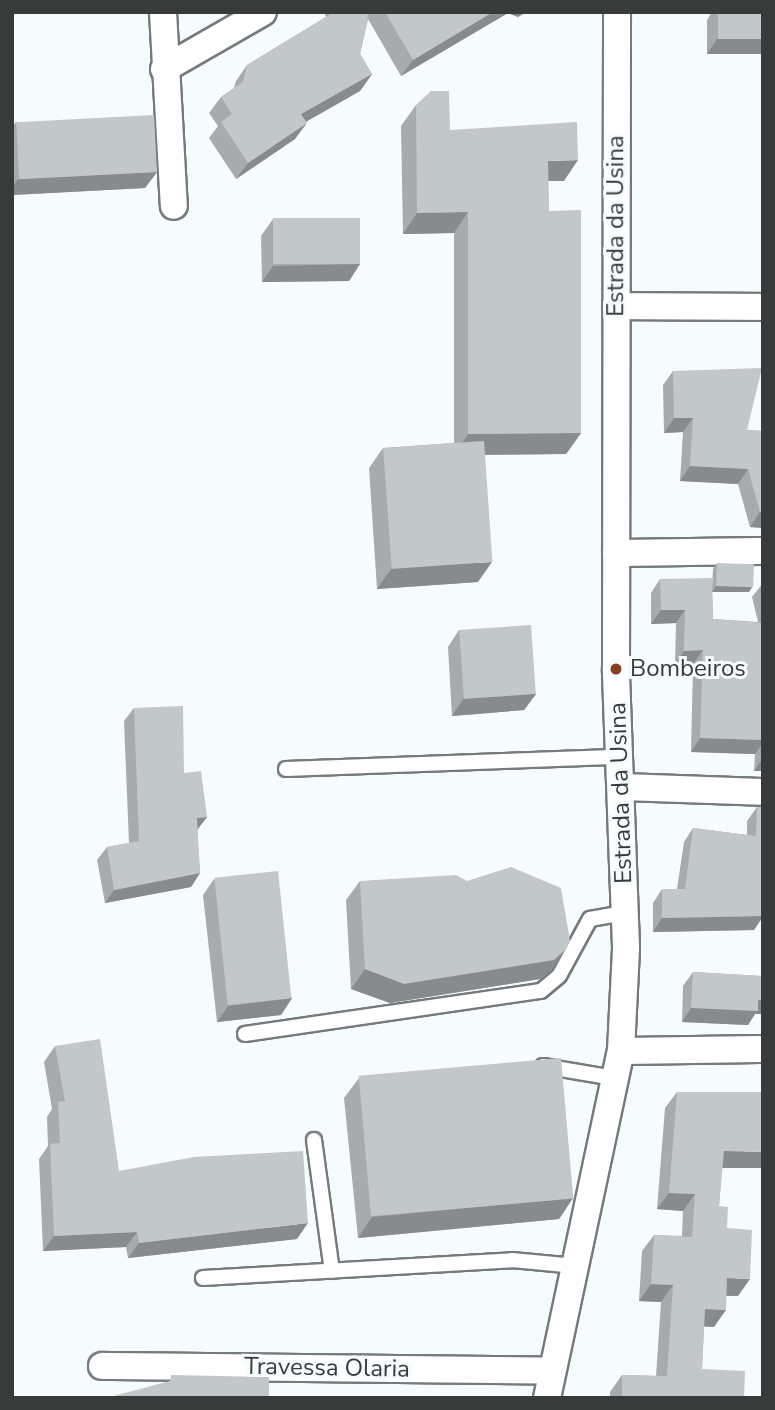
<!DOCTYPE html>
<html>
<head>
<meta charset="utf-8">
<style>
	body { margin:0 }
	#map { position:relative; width:775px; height:1410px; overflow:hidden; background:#f6fbfd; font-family:"Nunito Sans",sans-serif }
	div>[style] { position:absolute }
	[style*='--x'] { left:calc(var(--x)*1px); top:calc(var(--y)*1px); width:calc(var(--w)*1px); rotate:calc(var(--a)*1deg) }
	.roads { filter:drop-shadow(2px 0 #757a7c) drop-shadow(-2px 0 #757a7c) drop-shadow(0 2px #757a7c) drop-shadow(0 -2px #757a7c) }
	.service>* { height:14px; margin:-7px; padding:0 7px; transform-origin:7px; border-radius:7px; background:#fff }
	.minor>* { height:26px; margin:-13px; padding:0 13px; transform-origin:13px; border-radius:13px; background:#fff }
	.wall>* { inset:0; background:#a7abad }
	.shaded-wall>* { inset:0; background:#888b8d }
	.building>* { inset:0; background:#c2c7c9; transform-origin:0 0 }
	.dots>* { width:19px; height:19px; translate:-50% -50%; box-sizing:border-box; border:4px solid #f6fbfd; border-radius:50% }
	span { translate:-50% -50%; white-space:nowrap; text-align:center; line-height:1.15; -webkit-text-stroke:6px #f6fbfd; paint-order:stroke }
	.street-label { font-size:24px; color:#393b3b }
	.poi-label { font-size:24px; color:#393b3b }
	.left { translate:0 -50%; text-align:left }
	.frame { position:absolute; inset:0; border:14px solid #393b3b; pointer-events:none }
</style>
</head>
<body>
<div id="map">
	<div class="roads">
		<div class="service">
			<div style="--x:286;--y:769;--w:333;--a:-2.1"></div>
			<div style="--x:245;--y:1034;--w:299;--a:-8.3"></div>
			<div style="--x:541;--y:991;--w:23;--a:-40"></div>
			<div style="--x:559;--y:976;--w:65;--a:-61.5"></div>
			<div style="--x:590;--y:919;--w:36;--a:-10"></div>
			<div style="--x:543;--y:1066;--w:72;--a:9.6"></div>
			<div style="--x:314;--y:1140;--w:132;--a:82.2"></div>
			<div style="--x:203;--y:1278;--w:310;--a:-3.3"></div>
			<div style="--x:512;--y:1260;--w:64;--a:5.4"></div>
		</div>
		<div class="minor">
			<div style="--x:163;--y:12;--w:194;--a:86.8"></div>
			<div style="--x:164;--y:69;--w:114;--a:-29.9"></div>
			<div style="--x:616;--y:306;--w:147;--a:0.4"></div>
			<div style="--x:616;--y:553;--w:147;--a:-0.8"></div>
			<div style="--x:622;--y:787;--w:141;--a:2"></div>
			<div style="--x:621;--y:1051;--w:142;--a:-0.8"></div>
			<div style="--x:102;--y:1366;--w:450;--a:0.6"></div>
			<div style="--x:547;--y:1398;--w:355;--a:-78"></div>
			<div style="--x:621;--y:1051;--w:104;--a:-87.2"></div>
			<div style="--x:626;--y:947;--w:278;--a:-92.1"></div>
			<div style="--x:616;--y:669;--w:657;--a:-89.91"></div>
		</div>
	</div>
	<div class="wall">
		<div style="clip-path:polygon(327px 12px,526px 12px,518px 17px,508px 13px,401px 76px,368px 19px,360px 54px,372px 74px,360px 91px,306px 121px,295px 139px,236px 179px,209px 138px,218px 126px,209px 113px,221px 97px,234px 88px,236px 81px,247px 65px,326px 17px,325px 15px)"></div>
		<div style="clip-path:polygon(712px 12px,763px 12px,707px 54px,707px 20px)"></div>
		<div style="clip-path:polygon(416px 105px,450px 130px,564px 181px,548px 181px,549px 211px,581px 433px,566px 454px,485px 455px,478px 582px,377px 589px,369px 468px,383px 448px,454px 443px,454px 233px,403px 234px,401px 126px)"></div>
		<div style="clip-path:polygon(16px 122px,157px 172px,145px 188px,12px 195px,12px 127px)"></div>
		<div style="clip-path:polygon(273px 219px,360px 264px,349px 281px,262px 282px,261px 236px)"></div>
		<div style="clip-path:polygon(673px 371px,747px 430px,763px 431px,763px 528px,750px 527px,738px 484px,680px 481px,683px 432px,664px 433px,663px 385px)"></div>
		<div style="clip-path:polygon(717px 563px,749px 592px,712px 592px,713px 619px,758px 622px,752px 597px,763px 583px,763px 771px,754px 771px,755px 754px,691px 752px,693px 664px,675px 664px,676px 623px,651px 624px,651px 593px,660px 579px,712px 587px,713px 569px)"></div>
		<div style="clip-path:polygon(459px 630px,536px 694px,524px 710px,452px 716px,448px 647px)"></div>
		<div style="clip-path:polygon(134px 708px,184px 773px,207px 817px,197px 830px,200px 873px,191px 887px,105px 903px,97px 860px,107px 847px,129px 843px,124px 721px)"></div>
		<div style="clip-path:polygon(757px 807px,763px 807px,763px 917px,754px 930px,653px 932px,653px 903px,662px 889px,677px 889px,684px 842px,693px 828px,747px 835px,747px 821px)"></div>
		<div style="clip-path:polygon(214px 879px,292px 998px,281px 1015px,217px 1022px,203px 895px)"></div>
		<div style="clip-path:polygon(360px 881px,565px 950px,551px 970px,540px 979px,390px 1003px,351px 989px,346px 900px)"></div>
		<div style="clip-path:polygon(763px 962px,763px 1014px,755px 1014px,748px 1025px,682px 1022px,683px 986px,693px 972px,761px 976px,761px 965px)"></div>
		<div style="clip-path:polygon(55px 1046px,119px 1171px,297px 1239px,128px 1258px,126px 1247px,43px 1251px,39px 1159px,48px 1146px,47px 1117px,52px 1109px,44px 1062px)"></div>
		<div style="clip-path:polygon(359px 1078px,573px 1198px,559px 1219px,358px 1238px,344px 1098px)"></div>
		<div style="clip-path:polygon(677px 1092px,763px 1168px,722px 1168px,719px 1206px,727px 1228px,738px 1296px,726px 1296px,714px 1327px,704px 1326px,702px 1369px,744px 1398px,610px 1398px,610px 1392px,622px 1375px,656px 1376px,661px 1302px,639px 1301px,642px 1251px,654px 1235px,682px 1236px,683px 1211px,657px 1209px,665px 1108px)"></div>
	</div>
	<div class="shaded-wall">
		<div style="clip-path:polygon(493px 12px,526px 12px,518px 17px,508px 13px,401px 76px,413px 60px)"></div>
		<div style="clip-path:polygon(717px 39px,763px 39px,763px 54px,707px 54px)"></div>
		<div style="clip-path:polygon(372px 74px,360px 91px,290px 131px,301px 114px)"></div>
		<div style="clip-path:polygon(307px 123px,295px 139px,236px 179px,248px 163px)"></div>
		<div style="clip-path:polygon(578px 160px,564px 181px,534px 181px,548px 161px)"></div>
		<div style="clip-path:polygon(157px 172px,145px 188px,12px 195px,12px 188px,18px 179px)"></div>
		<div style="clip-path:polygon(468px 212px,454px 233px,403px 234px,417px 213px)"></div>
		<div style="clip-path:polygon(360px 264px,349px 281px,262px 282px,273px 266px)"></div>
		<div style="clip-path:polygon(674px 418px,693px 418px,683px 432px,664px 433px)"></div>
		<div style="clip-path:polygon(581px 433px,566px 454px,454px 455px,468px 434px)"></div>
		<div style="clip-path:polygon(690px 466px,748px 469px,738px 484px,680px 481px)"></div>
		<div style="clip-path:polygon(760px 512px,763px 513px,763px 528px,750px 527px)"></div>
		<div style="clip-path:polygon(492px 562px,478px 582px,377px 589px,391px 569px)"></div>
		<div style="clip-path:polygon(716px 586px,753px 586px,749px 592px,712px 592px)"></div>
		<div style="clip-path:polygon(661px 610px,685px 610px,676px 623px,651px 624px)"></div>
		<div style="clip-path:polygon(703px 650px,693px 664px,675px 664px,684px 651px)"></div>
		<div style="clip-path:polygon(536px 694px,524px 710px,452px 716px,463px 699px)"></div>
		<div style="clip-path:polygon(700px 738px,763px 740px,763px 743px,755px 754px,691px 752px)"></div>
		<div style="clip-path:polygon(763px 758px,763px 771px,754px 771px)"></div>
		<div style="clip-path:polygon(207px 817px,197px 830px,197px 818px)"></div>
		<div style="clip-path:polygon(200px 873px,191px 887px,105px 903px,114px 890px)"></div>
		<div style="clip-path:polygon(763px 916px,754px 930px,653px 932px,662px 918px)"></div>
		<div style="clip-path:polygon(565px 950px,551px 970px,540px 979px,390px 1003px,351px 989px,365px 969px)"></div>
		<div style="clip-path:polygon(292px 998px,281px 1015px,217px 1022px,228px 1006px)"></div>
		<div style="clip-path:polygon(763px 1000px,763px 1014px,755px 1014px,748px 1025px,682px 1022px,691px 1008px)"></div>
		<div style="clip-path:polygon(724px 1151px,763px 1152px,763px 1168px,712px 1168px)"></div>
		<div style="clip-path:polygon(669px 1193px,695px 1194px,683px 1211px,657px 1209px)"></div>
		<div style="clip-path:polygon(573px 1198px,559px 1219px,358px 1238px,372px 1217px)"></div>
		<div style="clip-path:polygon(308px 1223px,297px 1239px,128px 1258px,139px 1243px)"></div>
		<div style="clip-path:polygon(137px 1232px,126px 1247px,43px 1251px,54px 1236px)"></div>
		<div style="clip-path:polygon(727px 1278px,750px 1279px,738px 1296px,715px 1295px)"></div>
		<div style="clip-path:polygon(651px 1284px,673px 1285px,661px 1302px,639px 1301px)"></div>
		<div style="clip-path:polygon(705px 1309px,726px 1310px,714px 1327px,693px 1326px)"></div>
	</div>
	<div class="building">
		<div style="clip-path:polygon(334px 12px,369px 12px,360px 54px,372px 74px,301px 114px,307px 123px,248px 163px,221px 122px,232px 114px,221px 97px,243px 82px,247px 65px)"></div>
		<div style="clip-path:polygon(385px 12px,493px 12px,413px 60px)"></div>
		<div style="left:718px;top:12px;width:45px;height:27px"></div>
		<div style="clip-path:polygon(431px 91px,449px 91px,450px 130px,577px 122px,578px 160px,548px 161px,549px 211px,581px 210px,581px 433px,468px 434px,468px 212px,417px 213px,416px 105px)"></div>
		<div style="left:154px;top:115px;width:57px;height:138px;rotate:87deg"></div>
		<div style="left:360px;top:218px;width:46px;height:87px;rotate:90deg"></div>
		<div style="clip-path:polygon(762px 368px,747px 430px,763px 431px,763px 513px,760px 512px,748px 469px,690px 466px,693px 418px,674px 418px,673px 371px)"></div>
		<div style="left:484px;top:441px;width:121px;height:101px;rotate:86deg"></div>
		<div style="left:717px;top:563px;width:37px;height:23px;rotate:2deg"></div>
		<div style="clip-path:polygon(712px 578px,713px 619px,763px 623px,763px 740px,700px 738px,703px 650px,684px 651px,685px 610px,661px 610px,660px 579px)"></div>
		<div style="left:531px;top:625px;width:69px;height:72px;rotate:86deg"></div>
		<div style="clip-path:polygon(183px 706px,184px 773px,201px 771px,207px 817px,197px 818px,200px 873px,114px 890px,107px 847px,139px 841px,134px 708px)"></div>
		<div style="clip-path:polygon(757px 807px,763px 807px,763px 916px,662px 918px,662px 889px,685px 889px,693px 828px,756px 836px)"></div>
		<div style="clip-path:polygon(511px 867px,561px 888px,570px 941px,565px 950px,554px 960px,404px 984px,365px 969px,360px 881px,456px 875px,467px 881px)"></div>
		<div style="left:278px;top:871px;width:128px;height:64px;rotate:84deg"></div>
		<div style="clip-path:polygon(693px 972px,763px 976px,763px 1000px,758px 1000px,758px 1011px,691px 1008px)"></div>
		<div style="clip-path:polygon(100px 1039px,119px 1171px,194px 1157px,303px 1151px,308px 1223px,139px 1243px,137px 1232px,54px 1236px,50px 1144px,60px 1143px,58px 1102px,65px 1101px,55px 1046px)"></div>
		<div style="left:561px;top:1058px;width:141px;height:203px;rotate:85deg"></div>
		<div style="clip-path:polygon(677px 1092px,763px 1092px,763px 1152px,724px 1151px,719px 1206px,728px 1207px,727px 1228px,752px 1230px,750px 1279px,727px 1278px,726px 1310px,705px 1309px,702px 1369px,745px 1371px,744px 1398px,622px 1398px,622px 1375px,667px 1376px,673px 1285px,651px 1284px,654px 1235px,692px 1237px,695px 1194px,669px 1193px)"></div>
		<div style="clip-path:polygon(171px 1375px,269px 1377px,269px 1398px,106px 1398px,170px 1381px)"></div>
	</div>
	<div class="dots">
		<div style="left:616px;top:669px;background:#884021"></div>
	</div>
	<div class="street-label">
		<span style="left:616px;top:226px;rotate:-90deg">Estrada da Usina</span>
		<span style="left:621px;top:793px;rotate:-92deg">Estrada da Usina</span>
		<span style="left:327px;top:1368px;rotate:1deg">Travessa Olaria</span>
	</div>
	<div class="poi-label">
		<span class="left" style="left:630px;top:669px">Bombeiros</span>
	</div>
	<div class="frame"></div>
</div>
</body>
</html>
